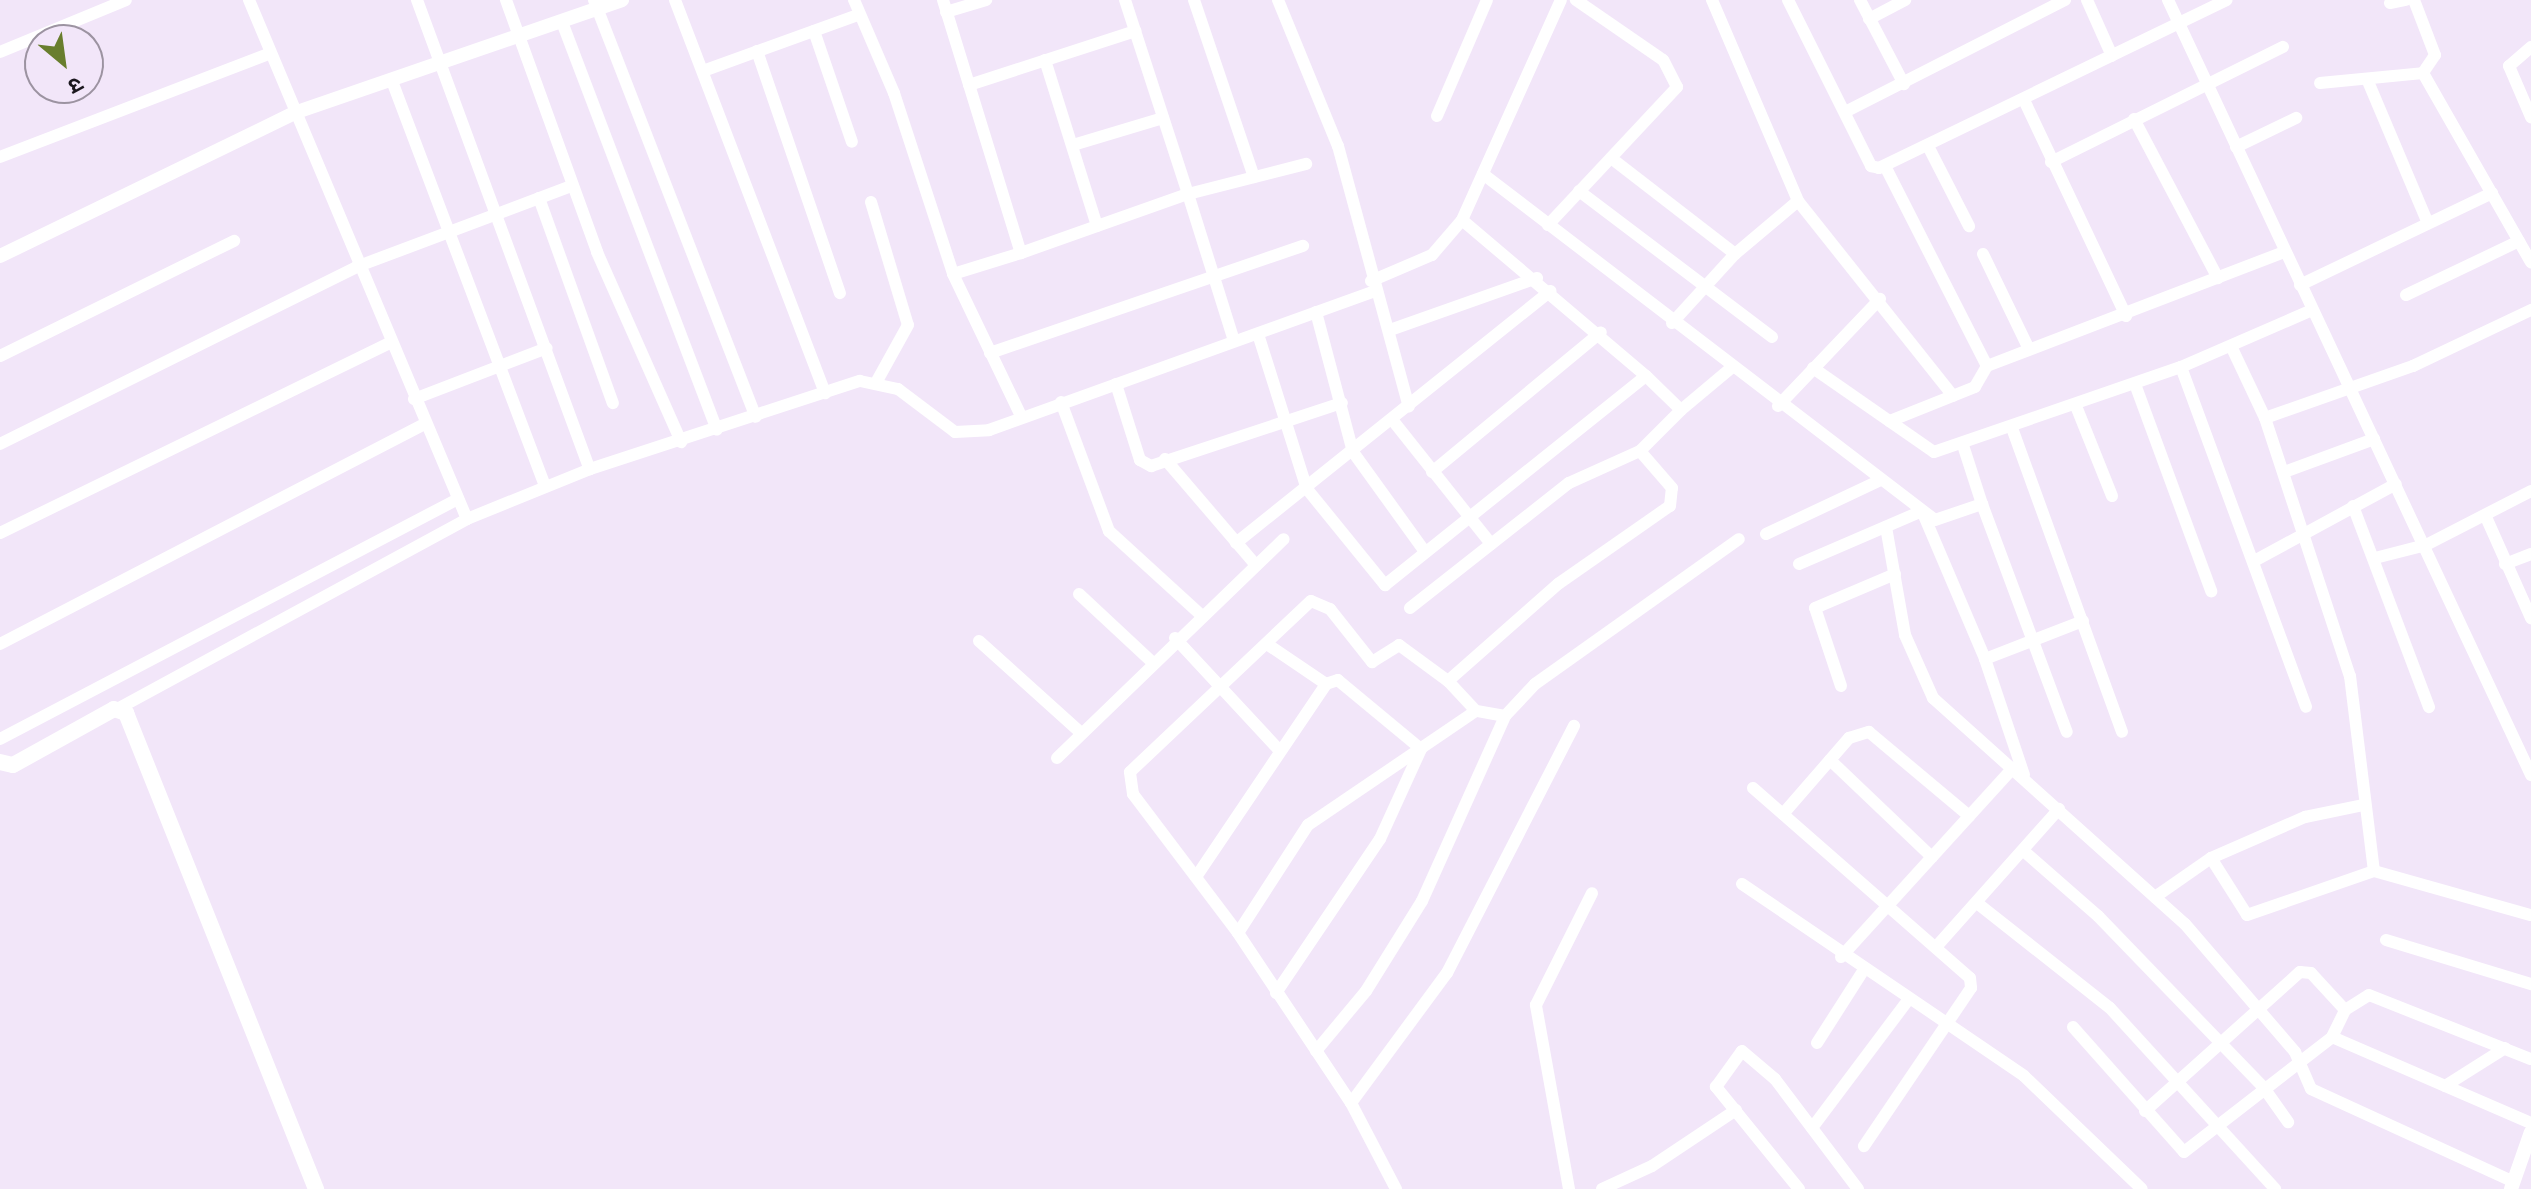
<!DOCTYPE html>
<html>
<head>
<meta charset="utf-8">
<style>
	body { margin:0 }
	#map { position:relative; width:2531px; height:1189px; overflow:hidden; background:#f2e6f9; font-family:Georgia,"Noto Sans Devanagari",serif }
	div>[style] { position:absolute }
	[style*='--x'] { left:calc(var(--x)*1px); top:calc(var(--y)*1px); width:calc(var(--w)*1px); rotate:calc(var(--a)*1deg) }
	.minor>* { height:12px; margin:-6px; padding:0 6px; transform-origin:6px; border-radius:6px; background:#fff }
	.tertiary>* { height:14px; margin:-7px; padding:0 7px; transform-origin:7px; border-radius:7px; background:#fff }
	.secondary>* { height:16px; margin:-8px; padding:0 8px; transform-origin:8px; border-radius:8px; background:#fff }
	span { translate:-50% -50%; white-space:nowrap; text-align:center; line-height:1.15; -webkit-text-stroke:6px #f2e6f9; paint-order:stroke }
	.north { position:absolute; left:24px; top:24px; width:80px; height:80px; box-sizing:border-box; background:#f2e6f9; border:2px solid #9c93a1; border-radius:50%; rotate:151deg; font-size:22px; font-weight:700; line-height:32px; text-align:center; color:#1b171e }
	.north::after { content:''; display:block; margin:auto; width:28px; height:36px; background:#697e2e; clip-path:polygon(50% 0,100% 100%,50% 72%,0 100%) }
</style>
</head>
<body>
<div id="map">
	<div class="minor">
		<div style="--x:249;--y:0;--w:563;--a:67.22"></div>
		<div style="--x:417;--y:0;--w:500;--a:69.8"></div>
		<div style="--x:506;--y:0;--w:268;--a:70.1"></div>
		<div style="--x:597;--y:252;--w:208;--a:66.1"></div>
		<div style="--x:594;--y:0;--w:447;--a:68.8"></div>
		<div style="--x:675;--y:0;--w:421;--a:69.1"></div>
		<div style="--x:854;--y:0;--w:101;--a:66.7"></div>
		<div style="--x:894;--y:93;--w:190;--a:71.9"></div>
		<div style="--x:943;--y:0;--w:265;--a:72.9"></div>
		<div style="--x:1021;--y:253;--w:71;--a:162.8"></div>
		<div style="--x:953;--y:274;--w:157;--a:64.4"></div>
		<div style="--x:1125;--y:0;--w:204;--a:72"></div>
		<div style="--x:1188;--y:194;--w:122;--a:-14.3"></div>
		<div style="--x:1194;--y:0;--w:187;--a:71.3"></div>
		<div style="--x:1278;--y:0;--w:158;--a:67.7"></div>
		<div style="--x:1338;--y:146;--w:270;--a:74.8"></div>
		<div style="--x:1712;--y:0;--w:219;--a:66.8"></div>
		<div style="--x:1798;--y:201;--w:249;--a:51.5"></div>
		<div style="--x:1788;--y:0;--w:186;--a:63.4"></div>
		<div style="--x:1871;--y:166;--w:8;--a:14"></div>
		<div style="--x:1879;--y:168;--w:386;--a:-25.8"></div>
		<div style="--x:1860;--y:0;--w:95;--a:62.4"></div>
		<div style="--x:2087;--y:0;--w:61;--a:65.9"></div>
		<div style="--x:2168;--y:0;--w:856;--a:64.9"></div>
		<div style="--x:2414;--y:0;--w:59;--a:69.1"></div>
		<div style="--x:2435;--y:55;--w:22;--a:124"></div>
		<div style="--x:2390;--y:3;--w:16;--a:-11"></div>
		<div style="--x:946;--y:12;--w:42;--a:-16.7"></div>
		<div style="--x:1869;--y:19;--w:41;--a:-27.8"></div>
		<div style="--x:562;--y:22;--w:436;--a:69.2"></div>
		<div style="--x:814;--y:31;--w:117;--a:71.1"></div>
		<div style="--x:2531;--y:47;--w:29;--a:139"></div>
		<div style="--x:2509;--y:66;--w:56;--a:66.7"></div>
		<div style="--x:757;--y:51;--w:256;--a:71.1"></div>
		<div style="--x:0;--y:52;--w:136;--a:-22.4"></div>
		<div style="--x:1045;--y:60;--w:174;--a:72.6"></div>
		<div style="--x:703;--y:71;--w:165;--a:-19.9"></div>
		<div style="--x:2367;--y:79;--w:154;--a:67.1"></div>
		<div style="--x:392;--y:81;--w:433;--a:69.3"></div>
		<div style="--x:2320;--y:83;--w:103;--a:-5.5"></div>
		<div style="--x:2423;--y:73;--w:218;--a:60.3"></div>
		<div style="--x:969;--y:85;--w:175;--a:-18"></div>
		<div style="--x:2024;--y:100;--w:239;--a:64.7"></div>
		<div style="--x:1845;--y:112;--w:247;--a:-27"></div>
		<div style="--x:1437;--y:116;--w:126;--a:-66.7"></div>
		<div style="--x:2134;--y:119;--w:180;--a:62.2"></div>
		<div style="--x:1073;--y:145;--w:94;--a:-16.7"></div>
		<div style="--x:2236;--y:147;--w:67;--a:-25.8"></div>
		<div style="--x:1929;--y:148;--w:88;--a:62.9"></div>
		<div style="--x:0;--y:157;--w:290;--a:-21"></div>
		<div style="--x:1611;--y:158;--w:157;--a:37.7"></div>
		<div style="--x:2051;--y:162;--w:259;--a:-26.4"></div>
		<div style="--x:1886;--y:168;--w:222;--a:63"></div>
		<div style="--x:1987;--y:366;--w:24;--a:120"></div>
		<div style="--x:1975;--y:387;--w:92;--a:158.2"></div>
		<div style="--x:1483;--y:174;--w:569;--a:37.43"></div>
		<div style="--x:1935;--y:520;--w:50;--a:-18.8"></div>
		<div style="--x:1982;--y:504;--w:62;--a:-107.9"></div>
		<div style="--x:1579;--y:191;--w:242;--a:37.1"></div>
		<div style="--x:539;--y:198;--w:218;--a:70.2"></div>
		<div style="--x:871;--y:202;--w:128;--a:73.3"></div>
		<div style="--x:908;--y:325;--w:64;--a:119"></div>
		<div style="--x:1548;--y:225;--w:189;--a:-46.9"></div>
		<div style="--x:1677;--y:87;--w:30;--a:-117"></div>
		<div style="--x:1663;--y:60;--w:106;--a:-145.4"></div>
		<div style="--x:1021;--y:253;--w:177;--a:-19.5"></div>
		<div style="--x:1188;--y:194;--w:154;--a:72.6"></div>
		<div style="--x:1983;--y:254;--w:106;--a:64.2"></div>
		<div style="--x:1371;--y:281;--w:66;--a:-23.1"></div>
		<div style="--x:1432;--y:255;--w:46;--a:-49.4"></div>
		<div style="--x:2300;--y:285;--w:213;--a:-25.6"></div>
		<div style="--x:2406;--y:295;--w:125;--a:-25.5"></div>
		<div style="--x:1316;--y:312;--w:145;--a:75.2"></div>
		<div style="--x:1353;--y:452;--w:123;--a:54.2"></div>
		<div style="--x:1672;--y:323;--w:93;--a:-47.6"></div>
		<div style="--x:1735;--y:254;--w:82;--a:-40.1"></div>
		<div style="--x:1390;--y:330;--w:156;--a:-19.5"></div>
		<div style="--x:1258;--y:334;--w:163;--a:72.5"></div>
		<div style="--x:1307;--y:489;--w:124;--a:50.9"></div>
		<div style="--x:1385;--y:585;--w:334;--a:-38.7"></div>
		<div style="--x:1646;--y:376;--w:241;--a:-139.7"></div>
		<div style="--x:1462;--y:220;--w:241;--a:-65.8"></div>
		<div style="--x:2231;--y:346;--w:80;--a:64.7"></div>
		<div style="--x:2265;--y:418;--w:272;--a:71.8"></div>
		<div style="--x:2350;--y:676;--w:196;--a:83"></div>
		<div style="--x:990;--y:353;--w:331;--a:-18.9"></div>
		<div style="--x:0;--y:356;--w:261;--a:-26.2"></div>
		<div style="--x:1987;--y:366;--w:318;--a:-21"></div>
		<div style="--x:2181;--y:367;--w:362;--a:69.8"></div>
		<div style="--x:1813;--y:368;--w:147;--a:34.8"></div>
		<div style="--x:1934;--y:452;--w:261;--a:-19"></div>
		<div style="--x:2181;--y:367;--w:143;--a:-23.5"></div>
		<div style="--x:1116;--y:384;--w:80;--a:72.5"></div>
		<div style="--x:1140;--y:460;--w:13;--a:29"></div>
		<div style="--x:1151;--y:466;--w:201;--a:-18.3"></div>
		<div style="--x:2135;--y:384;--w:221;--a:69.8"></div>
		<div style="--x:414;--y:399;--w:142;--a:-21"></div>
		<div style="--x:1061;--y:402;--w:138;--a:69.6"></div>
		<div style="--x:1109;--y:531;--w:123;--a:42.4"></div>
		<div style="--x:1778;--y:406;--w:148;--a:-46.4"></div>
		<div style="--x:2076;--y:406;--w:97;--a:68.2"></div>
		<div style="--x:1681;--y:410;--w:64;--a:-39.9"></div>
		<div style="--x:2265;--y:418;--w:157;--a:-19.4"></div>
		<div style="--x:2413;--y:366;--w:131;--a:-25.4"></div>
		<div style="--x:1394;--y:422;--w:156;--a:51.5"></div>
		<div style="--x:2012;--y:428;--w:323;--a:70.1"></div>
		<div style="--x:0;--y:444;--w:398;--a:-26.4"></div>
		<div style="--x:356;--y:267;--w:231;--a:-20.6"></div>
		<div style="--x:1165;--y:459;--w:140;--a:49.4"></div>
		<div style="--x:1432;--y:472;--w:219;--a:-39.6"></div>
		<div style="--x:2284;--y:472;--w:96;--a:-20.1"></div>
		<div style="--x:1982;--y:504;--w:243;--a:69.6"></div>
		<div style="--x:2353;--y:506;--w:215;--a:69.3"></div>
		<div style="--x:2486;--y:517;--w:111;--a:66"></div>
		<div style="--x:1886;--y:527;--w:110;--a:80"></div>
		<div style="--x:1905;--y:635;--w:69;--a:66"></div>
		<div style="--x:1933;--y:698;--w:338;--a:41.9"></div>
		<div style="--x:2185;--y:924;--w:169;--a:49.3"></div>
		<div style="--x:2295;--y:1052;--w:40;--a:66.6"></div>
		<div style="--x:2311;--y:1089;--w:223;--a:24.6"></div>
		<div style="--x:0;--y:533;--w:434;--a:-26"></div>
		<div style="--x:1766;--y:534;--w:127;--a:-25.2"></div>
		<div style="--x:1236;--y:543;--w:403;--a:-38.7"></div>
		<div style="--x:2375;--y:558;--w:53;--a:-14.3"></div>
		<div style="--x:2426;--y:545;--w:118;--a:-27.2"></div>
		<div style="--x:2256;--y:560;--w:159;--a:-28.5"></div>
		<div style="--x:1799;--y:564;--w:134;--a:-23.3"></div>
		<div style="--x:1922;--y:511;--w:161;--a:66.9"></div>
		<div style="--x:1985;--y:659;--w:105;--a:-21.2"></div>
		<div style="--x:2505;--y:564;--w:28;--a:-21"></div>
		<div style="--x:1079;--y:594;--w:100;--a:43"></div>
		<div style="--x:1410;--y:608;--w:202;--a:-38.2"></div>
		<div style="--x:1569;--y:483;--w:78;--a:-24.3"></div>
		<div style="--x:1175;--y:638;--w:154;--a:47.1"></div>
		<div style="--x:979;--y:641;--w:137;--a:42"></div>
		<div style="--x:0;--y:644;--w:479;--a:-27.4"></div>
		<div style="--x:1985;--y:659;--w:122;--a:71.4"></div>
		<div style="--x:1841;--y:686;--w:82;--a:-108.4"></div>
		<div style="--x:1815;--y:608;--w:87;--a:-23"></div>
		<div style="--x:121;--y:707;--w:394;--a:-28.5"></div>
		<div style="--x:467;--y:519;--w:133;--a:-22.1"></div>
		<div style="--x:590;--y:469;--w:284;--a:-18.1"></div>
		<div style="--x:860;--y:381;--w:39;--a:12"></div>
		<div style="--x:898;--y:389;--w:71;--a:37"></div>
		<div style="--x:955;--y:432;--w:34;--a:-3"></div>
		<div style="--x:989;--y:430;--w:410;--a:-19.8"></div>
		<div style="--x:1505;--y:716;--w:44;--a:-46.8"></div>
		<div style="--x:1535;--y:684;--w:250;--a:-35.4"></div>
		<div style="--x:0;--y:739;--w:517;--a:-27.66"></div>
		<div style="--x:1057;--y:758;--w:315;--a:-44"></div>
		<div style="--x:1830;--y:760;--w:141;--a:43.6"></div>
		<div style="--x:1753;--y:788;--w:288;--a:41.2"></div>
		<div style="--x:1970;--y:978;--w:10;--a:84"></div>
		<div style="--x:1971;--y:988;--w:191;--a:124.1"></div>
		<div style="--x:1783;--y:814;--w:101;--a:-49"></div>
		<div style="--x:1849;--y:738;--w:21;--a:-17"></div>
		<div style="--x:1869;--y:732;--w:131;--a:40"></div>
		<div style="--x:2026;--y:853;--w:96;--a:41.2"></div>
		<div style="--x:2098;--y:916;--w:239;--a:46"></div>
		<div style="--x:2264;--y:1088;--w:42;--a:54.8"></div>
		<div style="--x:2211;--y:858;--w:67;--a:57.7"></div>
		<div style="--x:2247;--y:915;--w:134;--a:-19.1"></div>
		<div style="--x:2374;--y:871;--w:163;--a:15.7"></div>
		<div style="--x:1196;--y:877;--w:233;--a:-56"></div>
		<div style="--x:1326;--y:684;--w:71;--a:-145.9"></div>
		<div style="--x:1742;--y:884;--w:341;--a:34.2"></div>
		<div style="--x:2024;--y:1076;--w:163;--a:43.8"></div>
		<div style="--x:2155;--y:897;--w:68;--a:-34.9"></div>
		<div style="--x:2211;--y:858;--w:103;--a:-23.6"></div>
		<div style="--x:2305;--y:817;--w:59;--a:-11.7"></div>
		<div style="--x:1977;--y:903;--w:169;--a:38.3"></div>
		<div style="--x:2110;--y:1008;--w:245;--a:47.6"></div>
		<div style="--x:1238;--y:933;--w:174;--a:-127.1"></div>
		<div style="--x:1133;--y:794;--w:22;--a:-98"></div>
		<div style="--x:1130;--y:772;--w:249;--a:-43.4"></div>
		<div style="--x:1311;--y:601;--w:21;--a:23"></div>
		<div style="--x:1330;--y:609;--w:68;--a:51.6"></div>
		<div style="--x:1372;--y:662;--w:32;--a:-32"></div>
		<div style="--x:1399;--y:645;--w:61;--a:36.3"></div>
		<div style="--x:2386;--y:940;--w:152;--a:16.9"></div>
		<div style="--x:1936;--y:947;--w:185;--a:-48.3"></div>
		<div style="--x:1841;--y:957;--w:256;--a:-47.7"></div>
		<div style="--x:1276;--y:993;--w:186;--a:-56"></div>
		<div style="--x:1380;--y:839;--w:99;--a:-65.5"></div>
		<div style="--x:1421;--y:749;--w:108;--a:-140.3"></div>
		<div style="--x:1338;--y:680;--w:13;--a:162"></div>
		<div style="--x:2073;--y:1027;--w:167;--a:48.4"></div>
		<div style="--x:2184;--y:1152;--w:187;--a:-37.8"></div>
		<div style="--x:2332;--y:1037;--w:30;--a:-64"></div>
		<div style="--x:2345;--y:1010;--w:28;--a:-32"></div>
		<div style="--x:2369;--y:995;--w:174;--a:21.6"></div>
		<div style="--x:2332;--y:1037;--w:217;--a:23.4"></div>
		<div style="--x:1817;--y:1043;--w:85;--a:-57.4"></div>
		<div style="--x:1316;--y:1051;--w:78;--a:-50.2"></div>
		<div style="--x:1366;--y:991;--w:106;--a:-58.1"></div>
		<div style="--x:1422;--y:901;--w:203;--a:-65.8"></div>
		<div style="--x:1505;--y:716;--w:29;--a:-170"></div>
		<div style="--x:2445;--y:1086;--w:71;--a:-32.3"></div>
		<div style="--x:1351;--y:1103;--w:162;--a:-53.6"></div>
		<div style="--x:1447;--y:973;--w:278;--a:-62.8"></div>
		<div style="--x:2145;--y:1111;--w:208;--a:-41.9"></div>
		<div style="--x:2300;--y:972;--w:11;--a:5"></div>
		<div style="--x:2311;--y:973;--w:50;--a:47.4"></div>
		<div style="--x:1812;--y:1128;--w:161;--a:-53.1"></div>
		<div style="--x:1396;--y:1189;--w:97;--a:-117.6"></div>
		<div style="--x:1351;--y:1103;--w:204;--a:-123.6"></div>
		<div style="--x:1238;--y:933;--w:129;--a:-57.1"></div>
		<div style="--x:1308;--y:825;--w:203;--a:-34.2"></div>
		<div style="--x:1476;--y:711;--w:41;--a:-133"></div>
		<div style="--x:1448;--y:681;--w:147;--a:-41.4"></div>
		<div style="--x:1558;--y:584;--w:136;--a:-34.9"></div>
		<div style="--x:1670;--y:506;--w:18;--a:-84"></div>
		<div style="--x:1672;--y:488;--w:49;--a:-130.9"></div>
		<div style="--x:1640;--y:451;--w:58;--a:-45"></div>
		<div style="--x:1681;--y:410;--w:49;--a:-135.8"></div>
		<div style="--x:1569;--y:1189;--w:187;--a:-100.2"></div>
		<div style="--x:1536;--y:1005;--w:125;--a:-63.4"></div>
		<div style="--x:1602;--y:1189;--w:55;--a:-24.7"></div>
		<div style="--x:1652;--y:1166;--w:101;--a:-33.7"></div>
		<div style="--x:1799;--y:1189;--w:132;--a:-129.1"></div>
		<div style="--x:1716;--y:1087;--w:44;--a:-54.2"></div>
		<div style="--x:1742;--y:1051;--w:43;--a:40.3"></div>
		<div style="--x:1775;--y:1079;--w:138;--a:53"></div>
	</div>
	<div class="tertiary">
		<div style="--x:0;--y:256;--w:327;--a:-25.9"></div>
		<div style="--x:294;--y:113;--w:347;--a:-19"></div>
		<div style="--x:2511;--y:1189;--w:60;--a:-70.7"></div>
	</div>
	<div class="secondary">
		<div style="--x:0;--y:762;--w:13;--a:13"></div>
		<div style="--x:13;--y:765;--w:115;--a:-29"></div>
		<div style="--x:114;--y:709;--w:13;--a:18"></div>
		<div style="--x:126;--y:713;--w:513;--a:68.24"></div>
	</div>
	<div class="north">उ</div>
</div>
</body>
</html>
